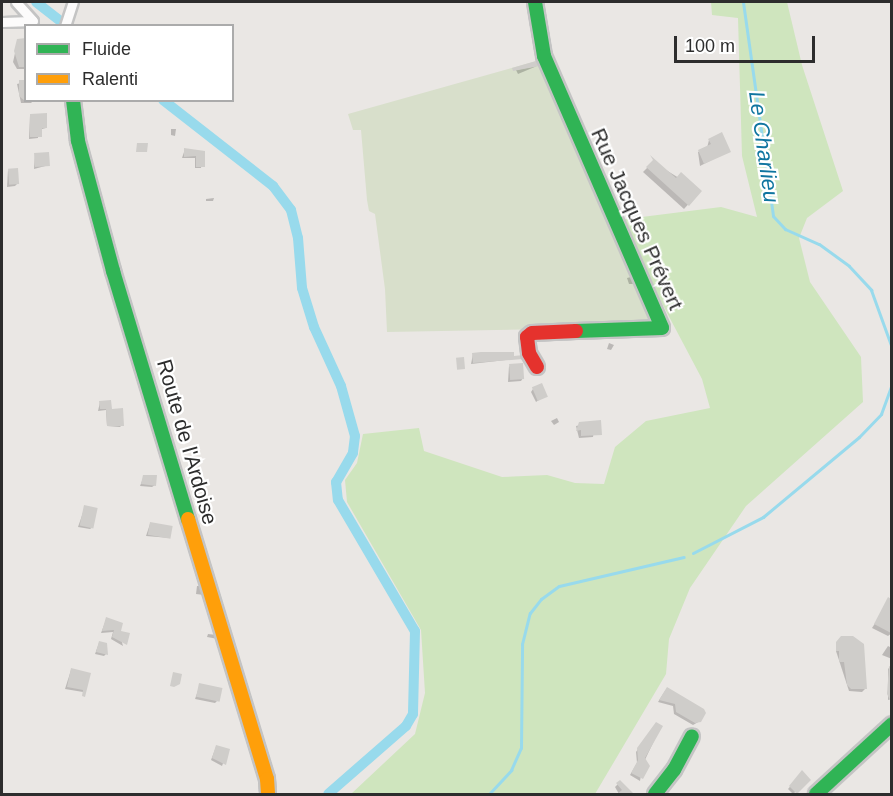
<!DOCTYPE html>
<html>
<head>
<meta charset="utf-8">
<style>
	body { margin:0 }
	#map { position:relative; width:893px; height:796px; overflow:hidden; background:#eae7e4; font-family:Arial,sans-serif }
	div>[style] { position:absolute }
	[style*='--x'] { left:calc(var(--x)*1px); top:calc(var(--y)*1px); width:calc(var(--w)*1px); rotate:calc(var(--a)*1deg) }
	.green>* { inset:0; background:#cfe5be }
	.cemetery>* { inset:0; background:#d8dfcb }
	.shadow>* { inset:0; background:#0003 }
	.stream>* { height:3px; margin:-1.5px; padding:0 1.5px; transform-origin:1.5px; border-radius:1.5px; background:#98daec }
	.canal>* { height:10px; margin:-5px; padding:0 5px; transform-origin:5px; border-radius:5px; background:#98daec }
	.building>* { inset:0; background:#cfcdca; transform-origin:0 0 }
	.roads { filter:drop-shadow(2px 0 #c4c4c4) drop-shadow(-2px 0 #c4c4c4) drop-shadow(0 2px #c4c4c4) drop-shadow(0 -2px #c4c4c4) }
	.street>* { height:9px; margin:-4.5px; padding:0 4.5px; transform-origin:4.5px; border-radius:4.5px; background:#fcfbfb }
	.fast>* { height:14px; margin:-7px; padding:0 7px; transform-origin:7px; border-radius:7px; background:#30b455 }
	.slow>* { height:14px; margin:-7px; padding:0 7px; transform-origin:7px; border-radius:7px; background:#ff9f0a }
	.jam>* { height:14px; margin:-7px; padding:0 7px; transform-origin:7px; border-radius:7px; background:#e5322d }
	span { translate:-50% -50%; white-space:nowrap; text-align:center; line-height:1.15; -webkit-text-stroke:4.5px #fff; paint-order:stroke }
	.street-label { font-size:21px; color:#2d2d2d }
	.water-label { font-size:22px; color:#0f75a0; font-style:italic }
	.frame { position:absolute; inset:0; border:3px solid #2d2d2d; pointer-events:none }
	.legend { position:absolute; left:24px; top:24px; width:210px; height:78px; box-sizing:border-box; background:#fff; border:2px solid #ababab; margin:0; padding:8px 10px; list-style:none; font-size:18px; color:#2d2d2d }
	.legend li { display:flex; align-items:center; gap:12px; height:30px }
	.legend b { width:30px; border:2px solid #ababab }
	.scale { position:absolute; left:674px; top:36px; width:141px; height:27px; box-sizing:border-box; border:3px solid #2d2d2d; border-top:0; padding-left:8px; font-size:18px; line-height:21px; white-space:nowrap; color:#2d2d2d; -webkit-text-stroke:4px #fff; paint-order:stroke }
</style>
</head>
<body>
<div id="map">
	<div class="green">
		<div style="clip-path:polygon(711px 2px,787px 2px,802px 65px,843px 191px,807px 218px,799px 238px,810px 282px,861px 357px,863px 402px,746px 506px,690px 588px,669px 639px,666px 674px,595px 794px,351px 794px,415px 734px,425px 693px,421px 630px,347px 502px,345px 480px,357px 463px,363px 434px,419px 428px,424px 451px,502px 477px,547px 475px,575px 483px,604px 484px,615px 447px,646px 421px,710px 408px,702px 379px,618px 220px,721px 207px,757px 217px,742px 156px,738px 18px,712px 15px)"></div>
	</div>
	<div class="cemetery">
		<div style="clip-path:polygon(540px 60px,652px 321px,649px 327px,387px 332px,385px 289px,375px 214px,369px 211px,367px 200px,361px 130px,353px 130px,348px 114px)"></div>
	</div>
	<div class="shadow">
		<div style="clip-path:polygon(18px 40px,26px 40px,26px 69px,17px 69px,13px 62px)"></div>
		<div style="clip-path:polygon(537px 66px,518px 74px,516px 70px)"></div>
		<div style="clip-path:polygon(26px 76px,26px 100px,34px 100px,31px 103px,21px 103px,17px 84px,25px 82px)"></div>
		<div style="clip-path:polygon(30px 115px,46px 128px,38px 130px,38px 138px,29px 139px)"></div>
		<div style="clip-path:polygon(171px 129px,176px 129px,175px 136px,171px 135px)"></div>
		<div style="clip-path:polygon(709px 140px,729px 151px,700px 166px,698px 152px,707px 148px)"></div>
		<div style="clip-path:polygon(185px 149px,203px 152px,201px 168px,195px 168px,195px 158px,182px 158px)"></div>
		<div style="clip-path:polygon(35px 155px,49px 165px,34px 169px)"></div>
		<div style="clip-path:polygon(653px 162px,700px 191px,684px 209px,643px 172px)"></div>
		<div style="clip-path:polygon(8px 170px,17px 184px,15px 186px,7px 187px)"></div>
		<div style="clip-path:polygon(214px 198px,213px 201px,206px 201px,206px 199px)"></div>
		<div style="clip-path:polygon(631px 277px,634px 284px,629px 284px,627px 278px)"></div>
		<div style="clip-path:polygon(609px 343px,614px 345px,611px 350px,607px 349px)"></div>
		<div style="clip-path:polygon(473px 354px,522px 358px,471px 364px)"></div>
		<div style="clip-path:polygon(509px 366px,523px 378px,521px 381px,508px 382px)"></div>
		<div style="clip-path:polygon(533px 389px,543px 397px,536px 402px,531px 392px)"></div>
		<div style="clip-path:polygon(100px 402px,110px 408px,122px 425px,120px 427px,107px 426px,106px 410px,98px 411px)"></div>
		<div style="clip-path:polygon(557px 418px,559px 422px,554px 425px,551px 421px)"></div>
		<div style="clip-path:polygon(596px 422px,593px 437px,579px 438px,576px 426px)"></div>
		<div style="clip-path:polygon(144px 476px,155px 485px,152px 487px,140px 486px)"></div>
		<div style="clip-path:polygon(85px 507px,93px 527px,90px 529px,78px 527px)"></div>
		<div style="clip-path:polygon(150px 524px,170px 538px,146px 536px)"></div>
		<div style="clip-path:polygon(197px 586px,201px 586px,204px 595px,196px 594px)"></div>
		<div style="clip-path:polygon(890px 600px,892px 633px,888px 636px,872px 628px)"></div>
		<div style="clip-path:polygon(106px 620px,119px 632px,123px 646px,111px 639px,113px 632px,101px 633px)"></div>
		<div style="clip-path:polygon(208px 634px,217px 635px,218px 639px,207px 637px)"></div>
		<div style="clip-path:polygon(840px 640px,865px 689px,862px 692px,849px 691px,836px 651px)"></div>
		<div style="clip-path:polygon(99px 643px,106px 654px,104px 656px,95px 654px)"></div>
		<div style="clip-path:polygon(888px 646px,892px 648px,892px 659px,882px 655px)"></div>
		<div style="clip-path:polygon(890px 667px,892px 699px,888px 700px,888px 669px)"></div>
		<div style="clip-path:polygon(71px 670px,89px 674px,83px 692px,65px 689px)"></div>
		<div style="clip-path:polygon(200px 685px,217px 701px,215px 703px,195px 699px)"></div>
		<div style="clip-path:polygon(665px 691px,700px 721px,693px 725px,674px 714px,673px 706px,658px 702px)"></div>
		<div style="clip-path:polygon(654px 726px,661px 726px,643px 764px,640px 781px,630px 775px,637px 763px,636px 752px)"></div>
		<div style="clip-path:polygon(216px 747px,228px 750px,222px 766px,211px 760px)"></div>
		<div style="clip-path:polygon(802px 773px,809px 780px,793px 794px,788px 789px)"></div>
		<div style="clip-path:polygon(620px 782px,629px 791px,626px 794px,619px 794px,615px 787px)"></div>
	</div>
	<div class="stream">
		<div style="--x:743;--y:2;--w:216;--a:82"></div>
		<div style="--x:773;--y:216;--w:18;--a:47"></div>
		<div style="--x:785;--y:229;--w:37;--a:24"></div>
		<div style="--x:819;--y:244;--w:37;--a:36"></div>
		<div style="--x:849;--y:266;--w:33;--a:47"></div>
		<div style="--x:871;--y:290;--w:62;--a:70.1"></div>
		<div style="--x:693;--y:553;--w:79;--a:-27.2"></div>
		<div style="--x:763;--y:517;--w:125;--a:-39.8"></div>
		<div style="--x:859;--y:437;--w:32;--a:-46"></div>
		<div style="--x:881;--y:414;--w:33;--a:-70"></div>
		<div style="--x:489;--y:794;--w:33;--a:-47"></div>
		<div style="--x:511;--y:770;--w:24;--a:-66"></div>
		<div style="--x:521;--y:748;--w:104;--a:-89.4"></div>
		<div style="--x:522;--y:644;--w:32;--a:-76"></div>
		<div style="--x:530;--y:613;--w:18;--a:-52"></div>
		<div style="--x:541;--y:599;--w:22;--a:-36"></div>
		<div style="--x:559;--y:586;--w:128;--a:-13.1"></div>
	</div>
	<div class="canal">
		<div style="--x:36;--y:2;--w:39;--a:38"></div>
		<div style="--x:163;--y:100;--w:140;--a:38"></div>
		<div style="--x:273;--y:186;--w:30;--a:53"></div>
		<div style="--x:291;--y:210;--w:29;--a:76"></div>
		<div style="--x:298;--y:238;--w:50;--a:85.4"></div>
		<div style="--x:302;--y:288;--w:41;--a:72.9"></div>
		<div style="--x:314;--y:327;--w:65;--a:65.4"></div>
		<div style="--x:341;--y:386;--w:52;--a:74.4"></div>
		<div style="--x:355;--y:436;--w:17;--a:97"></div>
		<div style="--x:353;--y:453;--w:34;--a:120"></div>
		<div style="--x:336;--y:482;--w:18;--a:84"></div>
		<div style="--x:338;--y:500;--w:152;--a:59.6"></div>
		<div style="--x:415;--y:631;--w:83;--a:91.4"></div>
		<div style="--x:413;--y:714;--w:14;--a:120"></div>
		<div style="--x:406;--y:726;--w:103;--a:138.9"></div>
	</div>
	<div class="building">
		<div style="clip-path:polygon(26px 38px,26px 67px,19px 67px,14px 51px,17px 39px)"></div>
		<div style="clip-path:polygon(536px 61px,539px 66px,513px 71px,512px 68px)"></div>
		<div style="clip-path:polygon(19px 80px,26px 80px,26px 102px,19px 96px)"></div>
		<div style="clip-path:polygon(47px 113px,47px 128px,42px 128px,42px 137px,30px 137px,30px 114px)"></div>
		<div style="clip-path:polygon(722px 132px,731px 152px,704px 164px,698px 150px,711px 144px,708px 139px)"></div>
		<div style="clip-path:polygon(137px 143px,148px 143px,147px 152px,136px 152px)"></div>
		<div style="clip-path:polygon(184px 148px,205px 151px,205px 167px,196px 167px,196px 156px,184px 157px)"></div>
		<div style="left:49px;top:152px;width:14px;height:15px;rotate:86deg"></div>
		<div style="clip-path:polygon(650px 155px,676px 178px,681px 172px,702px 191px,689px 206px,646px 167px,653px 160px)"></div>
		<div style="left:18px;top:168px;width:16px;height:10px;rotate:86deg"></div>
		<div style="clip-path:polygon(481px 352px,514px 352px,514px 356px,523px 355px,523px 359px,473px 363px,472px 353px)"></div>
		<div style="left:464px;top:357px;width:12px;height:8px;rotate:85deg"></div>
		<div style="left:523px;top:363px;width:16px;height:14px;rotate:86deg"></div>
		<div style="left:542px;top:383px;width:15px;height:11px;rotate:67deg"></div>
		<div style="clip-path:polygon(111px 400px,112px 409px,123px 408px,124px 426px,107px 426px,106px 409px,100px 409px,99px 401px)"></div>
		<div style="clip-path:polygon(601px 420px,602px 435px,581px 436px,581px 430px,576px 431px,579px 422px)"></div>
		<div style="clip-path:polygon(143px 475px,157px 475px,156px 486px,141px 484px)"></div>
		<div style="left:84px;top:505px;width:14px;height:21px;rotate:12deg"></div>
		<div style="left:150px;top:522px;width:23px;height:13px;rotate:10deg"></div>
		<div style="clip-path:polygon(888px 597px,891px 599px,891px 633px,874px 624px)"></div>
		<div style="clip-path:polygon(106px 617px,123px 623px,121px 631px,130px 633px,127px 645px,112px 637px,114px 630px,102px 631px)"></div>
		<div style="clip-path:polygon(841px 636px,853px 636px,864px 644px,867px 689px,851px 689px,847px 685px,844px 662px,839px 662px,839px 651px,836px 651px,836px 642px)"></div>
		<div style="clip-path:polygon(99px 641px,107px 643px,108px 655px,96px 652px)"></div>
		<div style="clip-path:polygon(889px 666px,891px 667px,890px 700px,887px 694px)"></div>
		<div style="clip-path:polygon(71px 668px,91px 673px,85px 697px,82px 696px,83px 690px,67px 687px)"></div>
		<div style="clip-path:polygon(173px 672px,182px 674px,180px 684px,174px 687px,170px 686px)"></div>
		<div style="left:199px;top:683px;width:24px;height:14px;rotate:12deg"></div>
		<div style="clip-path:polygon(667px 687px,704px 709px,706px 713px,701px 722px,695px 723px,676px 712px,675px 704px,659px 700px)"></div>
		<div style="clip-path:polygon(656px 722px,663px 726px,645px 758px,650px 766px,643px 779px,631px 773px,638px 760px,637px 748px)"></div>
		<div style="clip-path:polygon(216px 745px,230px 749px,226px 765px,212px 758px)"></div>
		<div style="clip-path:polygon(802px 770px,811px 780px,797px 794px,789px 786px)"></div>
		<div style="clip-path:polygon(620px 780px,634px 794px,617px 794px,622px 790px,616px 783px)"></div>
	</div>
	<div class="roads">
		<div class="street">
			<div style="--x:16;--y:2;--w:25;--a:48"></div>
			<div style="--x:2;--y:22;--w:31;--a:-2"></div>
			<div style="--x:65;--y:26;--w:25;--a:-72"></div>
		</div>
		<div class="fast">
			<div style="--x:535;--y:2;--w:55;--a:80.5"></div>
			<div style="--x:544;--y:56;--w:296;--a:66.5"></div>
			<div style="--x:662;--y:328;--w:86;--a:178"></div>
			<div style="--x:73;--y:100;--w:41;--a:83"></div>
			<div style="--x:78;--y:141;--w:135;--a:74.9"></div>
			<div style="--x:113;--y:271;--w:259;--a:73.2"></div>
			<div style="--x:655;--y:794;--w:31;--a:-52"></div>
			<div style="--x:674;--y:770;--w:38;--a:-62"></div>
			<div style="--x:816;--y:794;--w:103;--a:-42.6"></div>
		</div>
		<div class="slow">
			<div style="--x:188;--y:519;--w:272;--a:73.1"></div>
			<div style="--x:267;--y:779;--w:15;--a:86"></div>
		</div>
		<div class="jam">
			<div style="--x:537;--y:367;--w:16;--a:-120"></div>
			<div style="--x:529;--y:353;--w:16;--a:-97"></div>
			<div style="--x:527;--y:337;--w:6;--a:-39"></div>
			<div style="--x:532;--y:333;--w:44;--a:-2.6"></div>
		</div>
	</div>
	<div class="street-label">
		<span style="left:637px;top:219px;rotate:66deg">Rue Jacques Prévert</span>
		<span style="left:187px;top:442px;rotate:74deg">Route de l'Ardoise</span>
	</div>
	<div class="water-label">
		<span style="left:764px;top:147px;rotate:82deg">Le Charlieu</span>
	</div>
	<div class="frame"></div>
	<ul class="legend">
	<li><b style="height:8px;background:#30b455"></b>Fluide</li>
	<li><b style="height:8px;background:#ff9f0a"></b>Ralenti</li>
	</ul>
	<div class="scale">100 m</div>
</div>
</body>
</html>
